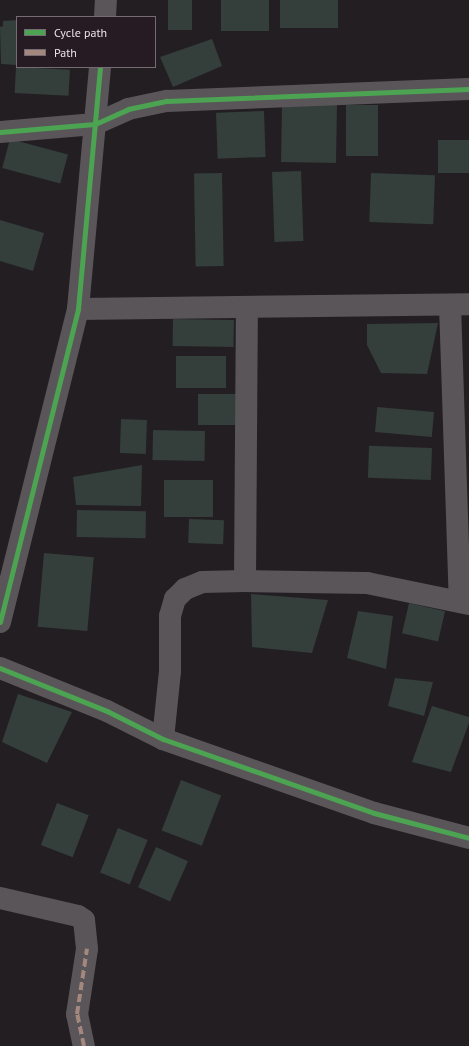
<!DOCTYPE html>
<html>
<head>
<meta charset="utf-8">
<style>
	body { margin:0 }
	#map { position:relative; width:469px; height:1046px; overflow:hidden; background:#231e22; font-family:"PT Sans",sans-serif }
	div>[style] { position:absolute }
	[style*='--x'] { left:calc(var(--x)*1px); top:calc(var(--y)*1px); width:calc(var(--w)*1px); rotate:calc(var(--a)*1deg) }
	.building>* { inset:0; background:#343e3a; transform-origin:0 0 }
	.street>* { height:22px; margin:-11px; padding:0 11px; transform-origin:11px; border-radius:11px; background:#595558 }
	.quiet>* { height:4px; margin-top:-2px; transform-origin:0; background:repeating-linear-gradient(90deg,#a5887d 0 8px,transparent 0 12px) }
	.cycleway>* { height:5px; margin:-2.5px; padding:0 2.5px; transform-origin:2.5px; border-radius:2.5px; background:#4ca352 }
	span { translate:-50% -50%; white-space:nowrap; text-align:center; line-height:1.15; -webkit-text-stroke:3px #261b23; paint-order:stroke }
	.legend { position:absolute; left:16px; top:16px; width:140px; height:52px; box-sizing:border-box; background:#261b23; border:1px solid #756b72; margin:0; padding:5px 7px; list-style:none; font-size:12px; color:#ebe2e8 }
	.legend li { display:flex; align-items:center; gap:8px; height:20px }
	.legend b { width:20px; border:1px solid #756b72 }
</style>
</head>
<body>
<div id="map">
	<div class="building">
		<div style="left:168px;top:0;width:24px;height:30px"></div>
		<div style="left:221px;top:0;width:48px;height:31px"></div>
		<div style="left:280px;top:0;width:58px;height:28px"></div>
		<div style="clip-path:polygon(17px 20px,17px 65px,1px 64px,0 27px,3px 26px,3px 21px)"></div>
		<div style="clip-path:polygon(212px 39px,222px 66px,173px 87px,160px 57px)"></div>
		<div style="left:16px;top:67px;width:54px;height:26px;rotate:3deg"></div>
		<div style="left:337px;top:105px;width:58px;height:55px;rotate:91deg"></div>
		<div style="left:346px;top:105px;width:32px;height:51px"></div>
		<div style="left:264px;top:111px;width:46px;height:48px;rotate:88deg"></div>
		<div style="left:10px;top:139px;width:60px;height:30px;rotate:15deg"></div>
		<div style="left:438px;top:140px;width:31px;height:33px"></div>
		<div style="left:301px;top:171px;width:70px;height:29px;rotate:88deg"></div>
		<div style="left:222px;top:173px;width:93px;height:28px;rotate:89deg"></div>
		<div style="left:371px;top:173px;width:64px;height:49px;rotate:2deg"></div>
		<div style="clip-path:polygon(0 220px,44px 233px,33px 271px,0 261px)"></div>
		<div style="left:173px;top:319px;width:61px;height:27px;rotate:1deg"></div>
		<div style="clip-path:polygon(438px 323px,427px 374px,381px 373px,367px 345px,367px 324px)"></div>
		<div style="left:176px;top:356px;width:50px;height:32px"></div>
		<div style="left:198px;top:394px;width:46px;height:31px"></div>
		<div style="left:434px;top:412px;width:25px;height:57px;rotate:95deg"></div>
		<div style="left:121px;top:419px;width:26px;height:34px;rotate:2deg"></div>
		<div style="left:153px;top:430px;width:52px;height:30px;rotate:1deg"></div>
		<div style="left:432px;top:448px;width:32px;height:63px;rotate:92deg"></div>
		<div style="clip-path:polygon(142px 465px,141px 506px,76px 505px,73px 477px)"></div>
		<div style="left:164px;top:480px;width:49px;height:37px"></div>
		<div style="left:77px;top:510px;width:69px;height:27px;rotate:1deg"></div>
		<div style="left:189px;top:519px;width:35px;height:24px;rotate:2deg"></div>
		<div style="left:44px;top:553px;width:50px;height:74px;rotate:5deg"></div>
		<div style="clip-path:polygon(251px 594px,328px 600px,312px 653px,252px 647px)"></div>
		<div style="left:409px;top:603px;width:37px;height:31px;rotate:13deg"></div>
		<div style="clip-path:polygon(358px 611px,393px 616px,386px 669px,347px 658px)"></div>
		<div style="clip-path:polygon(395px 678px,433px 682px,424px 716px,388px 706px)"></div>
		<div style="clip-path:polygon(18px 694px,72px 712px,47px 763px,2px 742px)"></div>
		<div style="clip-path:polygon(432px 706px,469px 717px,469px 723px,451px 772px,412px 762px)"></div>
		<div style="left:181px;top:780px;width:43px;height:54px;rotate:21deg"></div>
		<div style="left:57px;top:803px;width:34px;height:45px;rotate:21deg"></div>
		<div style="left:118px;top:828px;width:32px;height:48px;rotate:22deg"></div>
		<div style="left:156px;top:847px;width:35px;height:44px;rotate:24deg"></div>
	</div>
	<div class="street">
		<div style="--x:105;--y:17;--w:17;--a:-87"></div>
		<div style="--x:0;--y:132;--w:95;--a:-4.8"></div>
		<div style="--x:95;--y:124;--w:36;--a:-24"></div>
		<div style="--x:128;--y:109;--w:40;--a:-12"></div>
		<div style="--x:167;--y:101;--w:302;--a:-2.3"></div>
		<div style="--x:450;--y:305;--w:295;--a:88.1"></div>
		<div style="--x:78;--y:309;--w:391;--a:-0.7"></div>
		<div style="--x:245;--y:581;--w:274;--a:-89.6"></div>
		<div style="--x:0;--y:622;--w:323;--a:-76"></div>
		<div style="--x:78;--y:309;--w:243;--a:-84.8"></div>
		<div style="--x:0;--y:668;--w:115;--a:21.9"></div>
		<div style="--x:107;--y:711;--w:63;--a:26.6"></div>
		<div style="--x:163;--y:739;--w:224;--a:19.3"></div>
		<div style="--x:374;--y:813;--w:98;--a:14.7"></div>
		<div style="--x:163;--y:739;--w:68;--a:-84.1"></div>
		<div style="--x:170;--y:671;--w:55;--a:-90"></div>
		<div style="--x:170;--y:616;--w:18;--a:-74"></div>
		<div style="--x:175;--y:599;--w:14;--a:-45"></div>
		<div style="--x:185;--y:589;--w:18;--a:-22"></div>
		<div style="--x:202;--y:582;--w:43;--a:-1.3"></div>
		<div style="--x:245;--y:581;--w:122;--a:0.9"></div>
		<div style="--x:367;--y:583;--w:104;--a:11.6"></div>
		<div style="--x:0;--y:898;--w:80;--a:13"></div>
		<div style="--x:78;--y:916;--w:7;--a:34"></div>
		<div style="--x:84;--y:920;--w:29;--a:84"></div>
		<div style="--x:87;--y:949;--w:66;--a:98.7"></div>
		<div style="--x:77;--y:1014;--w:33;--a:78"></div>
	</div>
	<div class="quiet">
		<div style="--x:84;--y:1046;--w:33;--a:-102"></div>
		<div style="--x:77;--y:1014;--w:66;--a:-81.3"></div>
	</div>
	<div class="cycleway">
		<div style="--x:0;--y:132;--w:95;--a:-4.8"></div>
		<div style="--x:95;--y:124;--w:36;--a:-24"></div>
		<div style="--x:128;--y:109;--w:40;--a:-12"></div>
		<div style="--x:167;--y:101;--w:302;--a:-2.3"></div>
		<div style="--x:0;--y:622;--w:323;--a:-76"></div>
		<div style="--x:78;--y:309;--w:243;--a:-84.8"></div>
		<div style="--x:0;--y:668;--w:115;--a:21.9"></div>
		<div style="--x:107;--y:711;--w:63;--a:26.6"></div>
		<div style="--x:163;--y:739;--w:224;--a:19.3"></div>
		<div style="--x:374;--y:813;--w:98;--a:14.7"></div>
	</div>
	<ul class="legend">
	<li><b style="height:5px;background:#4ca352"></b>Cycle path</li>
	<li><b style="height:5px;background:#a5887d"></b>Path</li>
	</ul>
</div>
</body>
</html>
